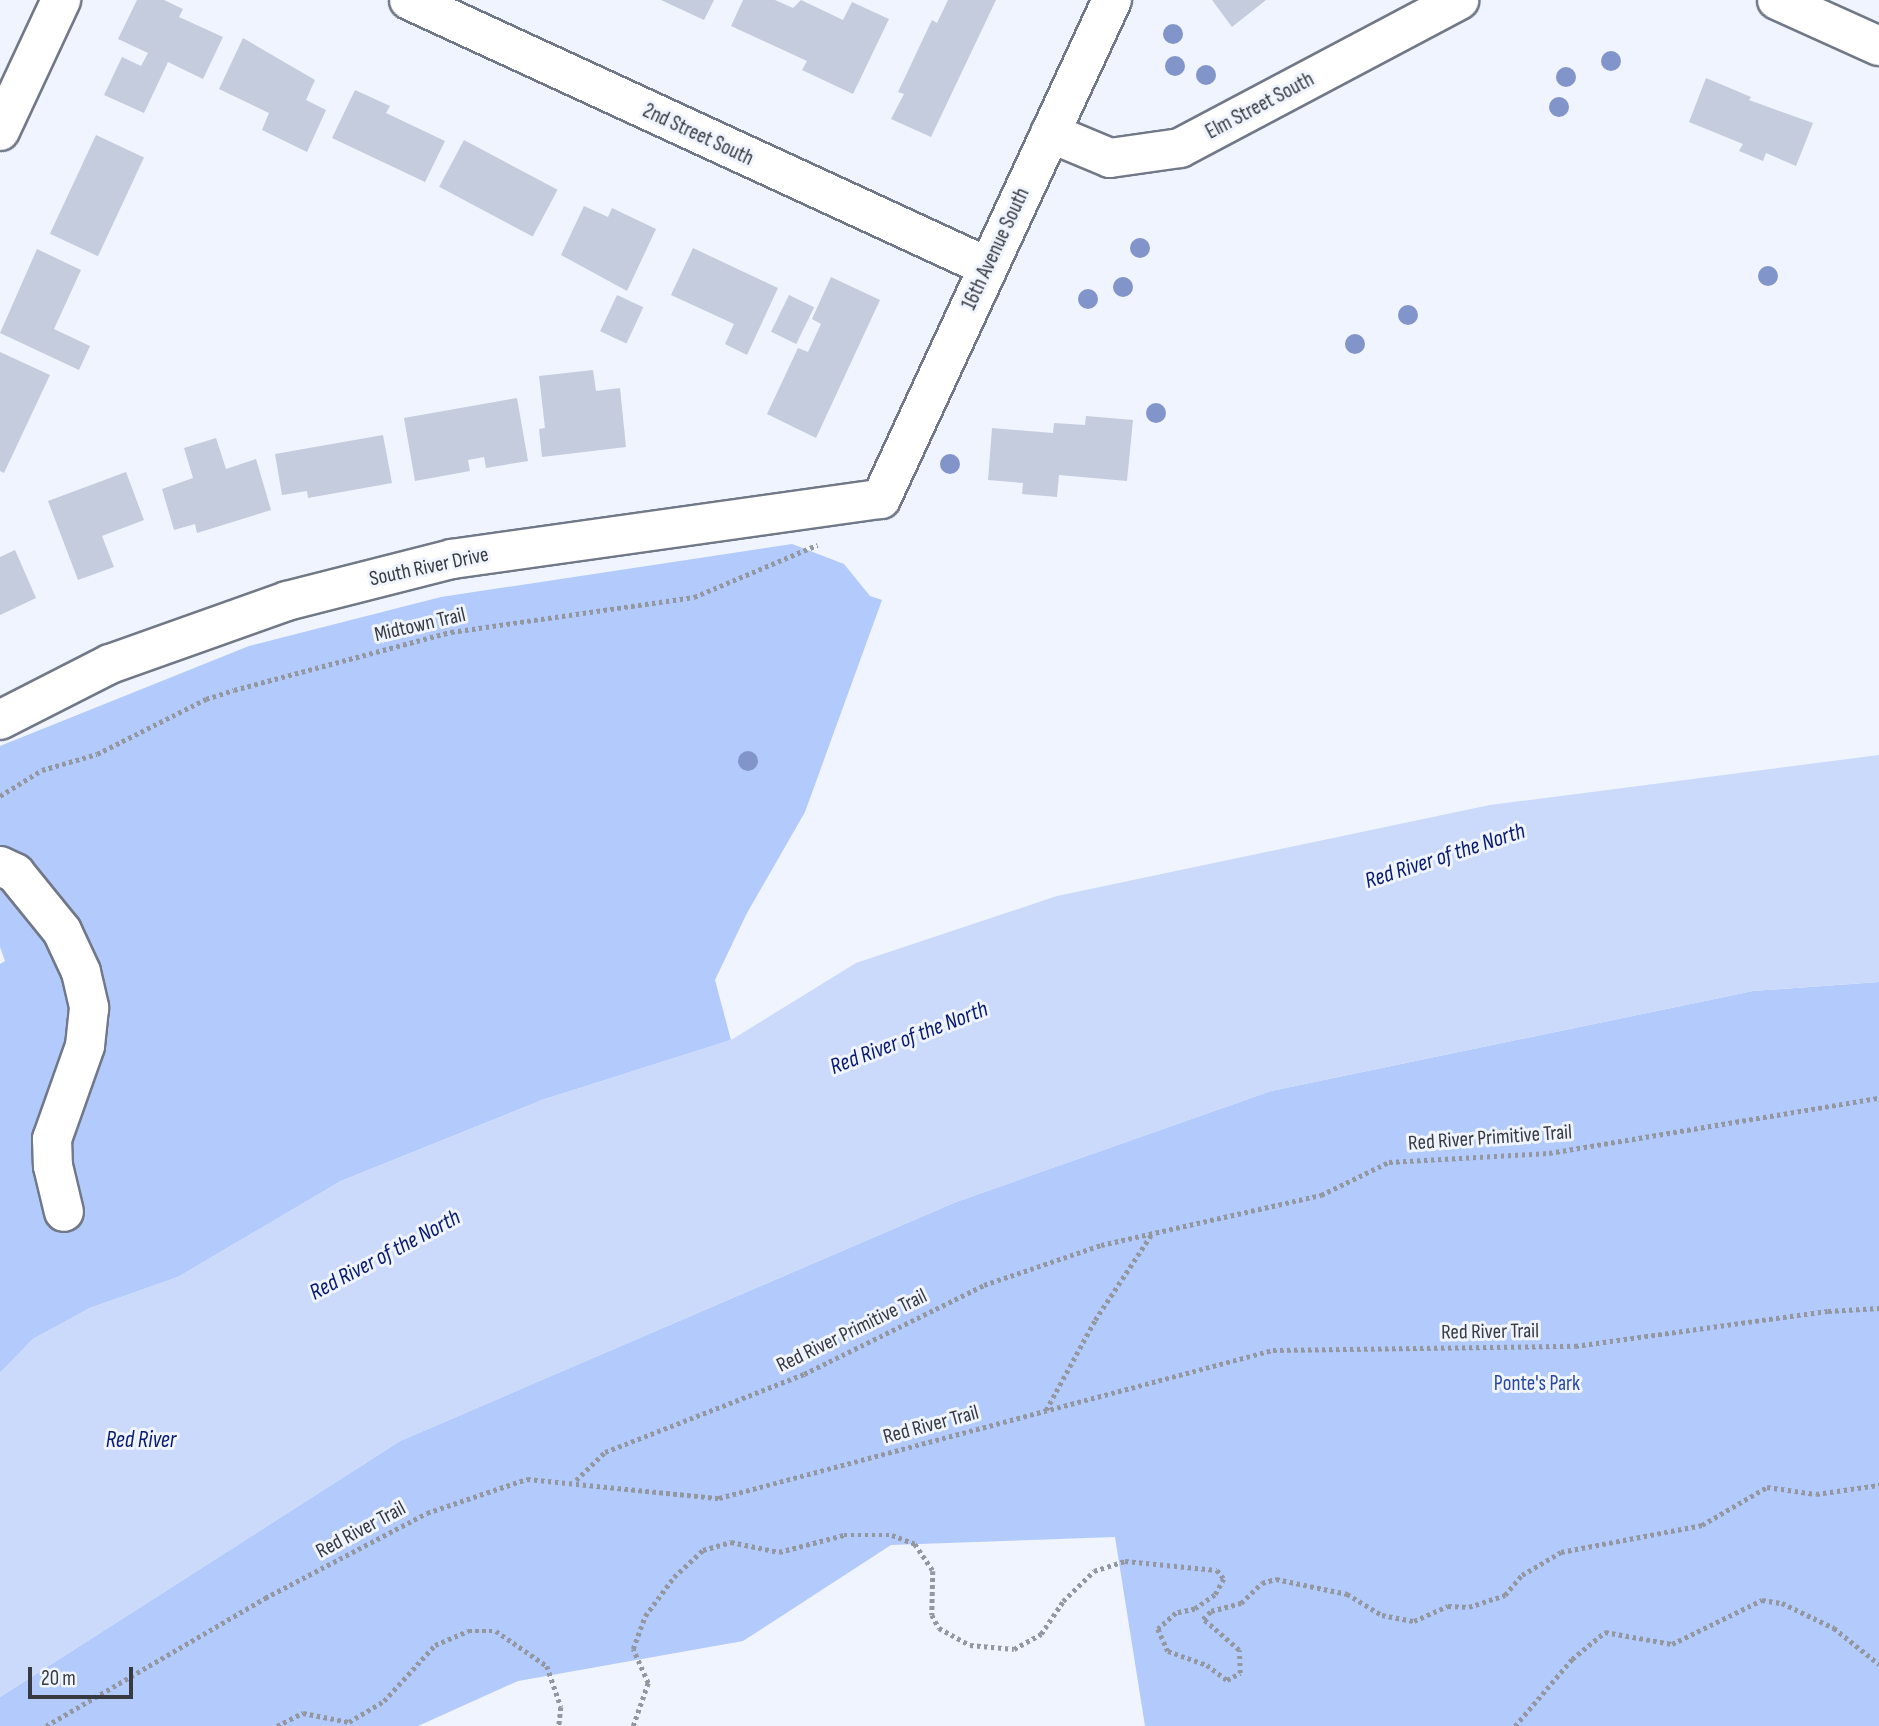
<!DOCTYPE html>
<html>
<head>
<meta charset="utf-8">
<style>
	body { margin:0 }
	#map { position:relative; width:1879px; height:1726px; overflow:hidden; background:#eff4fe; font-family:"Sofia Sans Condensed",sans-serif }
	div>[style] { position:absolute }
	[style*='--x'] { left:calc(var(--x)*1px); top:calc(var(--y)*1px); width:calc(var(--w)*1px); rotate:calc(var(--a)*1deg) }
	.green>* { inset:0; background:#b3cafc }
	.water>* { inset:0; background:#cbdafb }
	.building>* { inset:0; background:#c4ccdd; transform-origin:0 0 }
	.path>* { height:4.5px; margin-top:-2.25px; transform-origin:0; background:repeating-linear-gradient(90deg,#93979f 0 3.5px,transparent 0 7px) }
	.roads { filter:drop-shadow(2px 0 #717887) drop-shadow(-2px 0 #717887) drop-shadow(0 2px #717887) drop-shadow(0 -2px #717887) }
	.minor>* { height:38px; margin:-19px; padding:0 19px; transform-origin:19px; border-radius:19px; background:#fff }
	.trees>* { width:20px; height:20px; margin:-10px; border-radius:50%; background:#8295cb }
	span { translate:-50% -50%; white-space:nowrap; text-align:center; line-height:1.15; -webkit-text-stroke:6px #eff4fe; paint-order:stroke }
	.street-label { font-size:21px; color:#373b41 }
	.park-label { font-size:21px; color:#2948a1 }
	.water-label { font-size:23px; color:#071971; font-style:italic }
	.scale { position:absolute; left:28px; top:1667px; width:105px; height:32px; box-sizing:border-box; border:4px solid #373b41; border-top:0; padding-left:9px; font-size:21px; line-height:24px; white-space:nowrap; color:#373b41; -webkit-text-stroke:5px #eff4fe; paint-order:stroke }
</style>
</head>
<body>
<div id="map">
	<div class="green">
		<div style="clip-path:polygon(792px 544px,844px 564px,870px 596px,882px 600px,805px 812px,747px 913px,715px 980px,731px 1040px,542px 1100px,341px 1181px,178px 1277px,90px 1308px,33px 1339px,0 1373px,0 964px,5px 961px,0 947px,0 746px,249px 646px,441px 597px)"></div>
		<div style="clip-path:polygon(1879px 982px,1879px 1726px,1145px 1726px,1115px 1537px,891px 1545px,743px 1641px,518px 1681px,418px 1726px,0 1726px,0 1697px,400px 1441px,956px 1202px,1271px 1091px,1753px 991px)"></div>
	</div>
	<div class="water">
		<div style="clip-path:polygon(1879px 755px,1879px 982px,1753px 991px,1271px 1091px,956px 1202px,400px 1441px,0 1697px,0 1373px,33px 1339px,90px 1308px,178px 1277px,341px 1181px,542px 1100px,731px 1040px,856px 963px,1057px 896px,1490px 805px)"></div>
	</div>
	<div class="building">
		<div style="clip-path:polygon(137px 0,164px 0,183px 9px,179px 17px,223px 37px,203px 79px,168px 62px,144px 113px,104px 95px,122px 57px,141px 66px,148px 53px,118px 39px)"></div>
		<div style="clip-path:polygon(661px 0,714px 0,704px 20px)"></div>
		<div style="clip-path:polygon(743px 0,775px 0,793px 8px,801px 0,843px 20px,852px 2px,889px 19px,853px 94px,802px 70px,807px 61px,731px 26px)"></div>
		<div style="clip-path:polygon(948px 0,996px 0,931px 137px,891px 119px,904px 94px,898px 92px,932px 20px,937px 23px)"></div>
		<div style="clip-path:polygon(1212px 0,1266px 0,1232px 27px)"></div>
		<div style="clip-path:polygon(243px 38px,315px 80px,306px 100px,326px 110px,307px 152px,262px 130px,269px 113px,219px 89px)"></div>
		<div style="clip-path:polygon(1706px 78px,1751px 97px,1749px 100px,1813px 123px,1796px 166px,1766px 153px,1763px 161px,1739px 151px,1743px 144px,1689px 122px)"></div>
		<div style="clip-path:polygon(355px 90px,390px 106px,386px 113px,445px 141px,425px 182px,332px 138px)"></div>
		<div style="left:96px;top:135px;width:53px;height:109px;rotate:25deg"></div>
		<div style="left:464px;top:140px;width:106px;height:53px;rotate:28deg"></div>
		<div style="clip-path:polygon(584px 206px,608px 217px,612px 208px,656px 229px,627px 291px,561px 255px)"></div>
		<div style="clip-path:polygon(693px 248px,778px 288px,747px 355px,725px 344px,734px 324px,671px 295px)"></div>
		<div style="clip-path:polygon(37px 249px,81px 270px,54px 329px,90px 346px,79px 370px,0 333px)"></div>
		<div style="clip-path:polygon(831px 277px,880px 300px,816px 438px,767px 414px,798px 348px,808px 352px,821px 324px,812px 319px)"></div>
		<div style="left:617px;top:295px;width:29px;height:40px;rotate:25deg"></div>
		<div style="left:789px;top:295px;width:28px;height:41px;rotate:26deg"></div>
		<div style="clip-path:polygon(0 352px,50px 375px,4px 473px,0 471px)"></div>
		<div style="clip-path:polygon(593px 370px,596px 391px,620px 388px,626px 447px,542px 457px,539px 429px,545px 428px,539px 376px)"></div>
		<div style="clip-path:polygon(517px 398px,528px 461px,486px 468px,484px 457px,468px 460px,470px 471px,415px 481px,404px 418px)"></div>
		<div style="clip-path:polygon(1086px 416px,1133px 420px,1127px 481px,1059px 475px,1057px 497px,1022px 494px,1023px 483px,988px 480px,992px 428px,1053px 433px,1054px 423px,1085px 425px)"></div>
		<div style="clip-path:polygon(383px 435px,392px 483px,308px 498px,307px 491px,282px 495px,275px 454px)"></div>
		<div style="clip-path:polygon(216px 438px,226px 469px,256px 459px,271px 510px,197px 533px,195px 524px,174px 530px,162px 489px,193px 478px,184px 448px)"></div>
		<div style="clip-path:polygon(126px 472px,144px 520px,102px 536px,114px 567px,78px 580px,48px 501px)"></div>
		<div style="clip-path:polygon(15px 550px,36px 598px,0 615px,0 557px)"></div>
	</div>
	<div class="path">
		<div style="--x:0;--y:796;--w:49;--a:-31.8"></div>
		<div style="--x:42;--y:770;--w:57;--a:-16.2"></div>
		<div style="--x:97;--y:754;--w:122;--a:-26.8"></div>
		<div style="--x:206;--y:699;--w:29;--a:-18"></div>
		<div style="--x:234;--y:690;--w:225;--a:-15"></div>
		<div style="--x:451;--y:632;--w:246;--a:-8.2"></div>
		<div style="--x:694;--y:597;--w:134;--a:-22.9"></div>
		<div style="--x:1046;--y:1410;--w:102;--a:-61.4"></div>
		<div style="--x:1095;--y:1320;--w:105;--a:-56.6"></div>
		<div style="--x:576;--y:1480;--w:40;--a:-44"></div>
		<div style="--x:605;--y:1452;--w:214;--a:-21.4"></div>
		<div style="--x:804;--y:1374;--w:201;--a:-26.3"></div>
		<div style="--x:984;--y:1285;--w:124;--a:-18.9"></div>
		<div style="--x:1101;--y:1245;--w:226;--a:-12.8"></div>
		<div style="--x:1321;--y:1195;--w:76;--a:-25.9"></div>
		<div style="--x:1389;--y:1162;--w:160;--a:-3.2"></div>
		<div style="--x:1549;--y:1153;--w:335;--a:-9.5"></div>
		<div style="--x:46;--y:1726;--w:254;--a:-30.3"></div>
		<div style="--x:265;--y:1598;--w:183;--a:-27.7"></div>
		<div style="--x:427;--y:1513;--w:106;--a:-18.8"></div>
		<div style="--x:527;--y:1479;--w:193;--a:5.7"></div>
		<div style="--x:719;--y:1498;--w:573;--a:-14.96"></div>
		<div style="--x:1273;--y:1350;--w:302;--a:-0.8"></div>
		<div style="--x:1575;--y:1346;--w:255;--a:-7.9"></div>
		<div style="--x:1828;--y:1311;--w:51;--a:-3.4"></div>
		<div style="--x:277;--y:1726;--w:29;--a:-27"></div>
		<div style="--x:303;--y:1713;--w:47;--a:11.1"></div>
		<div style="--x:349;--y:1722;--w:41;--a:-31"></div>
		<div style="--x:384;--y:1701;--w:76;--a:-47.7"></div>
		<div style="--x:435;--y:1645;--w:36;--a:-23"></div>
		<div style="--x:468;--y:1631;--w:28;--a:0"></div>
		<div style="--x:496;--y:1631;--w:62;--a:34.5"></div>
		<div style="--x:547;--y:1666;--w:43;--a:71.1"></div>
		<div style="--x:561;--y:1707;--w:19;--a:96"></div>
		<div style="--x:633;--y:1726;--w:46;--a:-70.8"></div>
		<div style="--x:648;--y:1683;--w:37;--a:-114"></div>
		<div style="--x:633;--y:1649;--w:35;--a:-70"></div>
		<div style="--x:645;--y:1616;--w:49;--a:-53.4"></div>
		<div style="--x:674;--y:1577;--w:40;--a:-43"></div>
		<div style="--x:703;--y:1550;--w:29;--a:-16"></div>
		<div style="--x:731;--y:1542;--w:49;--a:11.8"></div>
		<div style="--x:779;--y:1552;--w:67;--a:-14.7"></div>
		<div style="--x:844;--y:1535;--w:48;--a:0"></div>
		<div style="--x:892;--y:1535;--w:25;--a:21"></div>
		<div style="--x:915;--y:1544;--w:32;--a:56"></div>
		<div style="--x:933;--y:1571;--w:44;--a:91.3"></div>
		<div style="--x:932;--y:1615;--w:15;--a:62"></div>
		<div style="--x:939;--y:1628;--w:35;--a:29"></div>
		<div style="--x:970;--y:1645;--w:44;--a:5.2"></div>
		<div style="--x:1014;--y:1649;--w:31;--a:-29"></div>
		<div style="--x:1041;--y:1634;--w:40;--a:-56"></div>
		<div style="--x:1063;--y:1601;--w:43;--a:-44.1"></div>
		<div style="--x:1094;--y:1571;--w:33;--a:-18"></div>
		<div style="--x:1125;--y:1561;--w:92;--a:5.6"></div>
		<div style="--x:1217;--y:1570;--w:11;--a:52"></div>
		<div style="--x:1224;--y:1579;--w:18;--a:119"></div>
		<div style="--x:1215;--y:1595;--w:24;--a:145"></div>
		<div style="--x:1195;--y:1609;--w:19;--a:168"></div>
		<div style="--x:1176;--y:1613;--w:24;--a:138"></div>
		<div style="--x:1158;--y:1629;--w:24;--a:66"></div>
		<div style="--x:1168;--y:1651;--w:41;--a:19.7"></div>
		<div style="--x:1207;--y:1665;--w:25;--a:37"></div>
		<div style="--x:1227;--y:1680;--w:15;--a:-28"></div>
		<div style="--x:1240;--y:1673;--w:23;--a:-92"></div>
		<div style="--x:1239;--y:1650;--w:48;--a:-139.3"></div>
		<div style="--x:1203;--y:1619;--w:11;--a:-45"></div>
		<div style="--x:1211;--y:1611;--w:31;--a:-15"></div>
		<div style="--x:1241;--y:1603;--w:29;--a:-44"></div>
		<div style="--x:1262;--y:1583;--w:15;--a:-16"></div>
		<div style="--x:1276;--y:1579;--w:73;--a:11.9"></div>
		<div style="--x:1347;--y:1594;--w:41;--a:31"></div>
		<div style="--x:1382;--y:1615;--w:33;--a:11"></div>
		<div style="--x:1414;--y:1621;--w:37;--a:-24"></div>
		<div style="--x:1448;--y:1606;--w:21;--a:3"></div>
		<div style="--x:1469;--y:1607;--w:38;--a:-18"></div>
		<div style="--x:1505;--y:1595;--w:26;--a:-50"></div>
		<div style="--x:1522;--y:1575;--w:45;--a:-30.5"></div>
		<div style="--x:1561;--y:1552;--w:144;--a:-10.8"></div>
		<div style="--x:1702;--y:1525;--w:75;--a:-30.3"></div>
		<div style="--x:1767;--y:1487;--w:49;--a:8.1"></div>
		<div style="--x:1816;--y:1494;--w:64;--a:-8.1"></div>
		<div style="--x:1515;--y:1726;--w:88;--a:-49.6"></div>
		<div style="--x:1572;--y:1659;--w:43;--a:-39.3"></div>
		<div style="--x:1605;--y:1632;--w:68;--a:10.2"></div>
		<div style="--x:1672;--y:1644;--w:100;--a:-26.1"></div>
		<div style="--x:1762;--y:1600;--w:20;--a:9"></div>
		<div style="--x:1782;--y:1603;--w:58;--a:25.7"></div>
		<div style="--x:1834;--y:1628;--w:58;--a:38.7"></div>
	</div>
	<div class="roads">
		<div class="minor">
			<div style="--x:409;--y:0;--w:638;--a:24.76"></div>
			<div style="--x:1777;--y:0;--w:112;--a:24.3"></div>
			<div style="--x:0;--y:131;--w:145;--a:-65"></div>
			<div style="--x:1050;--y:133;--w:65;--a:22.6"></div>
			<div style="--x:1110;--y:158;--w:71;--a:-8.1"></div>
			<div style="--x:1180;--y:148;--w:316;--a:-27.9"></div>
			<div style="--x:0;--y:720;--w:123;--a:-27"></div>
			<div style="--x:110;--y:664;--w:188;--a:-19.6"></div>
			<div style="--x:287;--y:601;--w:170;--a:-14.3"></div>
			<div style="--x:452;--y:559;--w:433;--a:-8"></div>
			<div style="--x:881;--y:499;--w:550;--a:-65.16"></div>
			<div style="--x:0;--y:866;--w:17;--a:25"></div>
			<div style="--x:15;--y:873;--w:75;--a:51"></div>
			<div style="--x:62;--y:931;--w:45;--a:65.1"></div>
			<div style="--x:81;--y:972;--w:37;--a:77"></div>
			<div style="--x:89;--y:1008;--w:38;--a:96"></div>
			<div style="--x:85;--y:1046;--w:99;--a:109.5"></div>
			<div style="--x:52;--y:1139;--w:27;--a:88"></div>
			<div style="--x:53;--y:1166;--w:47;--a:76.6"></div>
		</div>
	</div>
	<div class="trees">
		<div style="left:1173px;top:34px"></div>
		<div style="left:1611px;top:61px"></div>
		<div style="left:1175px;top:66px"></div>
		<div style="left:1206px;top:75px"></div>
		<div style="left:1566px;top:77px"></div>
		<div style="left:1559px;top:107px"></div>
		<div style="left:1140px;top:248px"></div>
		<div style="left:1768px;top:276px"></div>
		<div style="left:1123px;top:287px"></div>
		<div style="left:1088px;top:299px"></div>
		<div style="left:1408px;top:315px"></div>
		<div style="left:1355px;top:344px"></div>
		<div style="left:1156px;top:413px"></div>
		<div style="left:950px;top:464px"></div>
		<div style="left:748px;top:761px"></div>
	</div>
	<div class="street-label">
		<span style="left:1260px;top:106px;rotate:-28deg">Elm Street South</span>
		<span style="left:698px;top:135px;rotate:25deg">2nd Street South</span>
		<span style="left:996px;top:249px;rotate:-65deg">16th Avenue South</span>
		<span style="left:429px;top:567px;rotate:-12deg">South River Drive</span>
		<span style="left:420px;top:625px;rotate:-13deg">Midtown Trail</span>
		<span style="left:1490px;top:1138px;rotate:-4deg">Red River Primitive Trail</span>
		<span style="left:852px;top:1331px;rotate:-26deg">Red River Primitive Trail</span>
		<span style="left:1490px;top:1332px;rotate:-1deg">Red River Trail</span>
		<span style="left:931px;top:1425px;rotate:-15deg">Red River Trail</span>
		<span style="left:361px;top:1530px;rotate:-28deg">Red River Trail</span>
	</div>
	<div class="park-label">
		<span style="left:1537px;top:1384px">Ponte's Park</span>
	</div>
	<div class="water-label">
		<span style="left:1445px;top:856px;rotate:-18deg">Red River of the North</span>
		<span style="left:909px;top:1038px;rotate:-21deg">Red River of the North</span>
		<span style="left:385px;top:1255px;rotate:-28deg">Red River of the North</span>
		<span style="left:141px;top:1440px">Red River</span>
	</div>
	<div class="scale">20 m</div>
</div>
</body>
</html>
